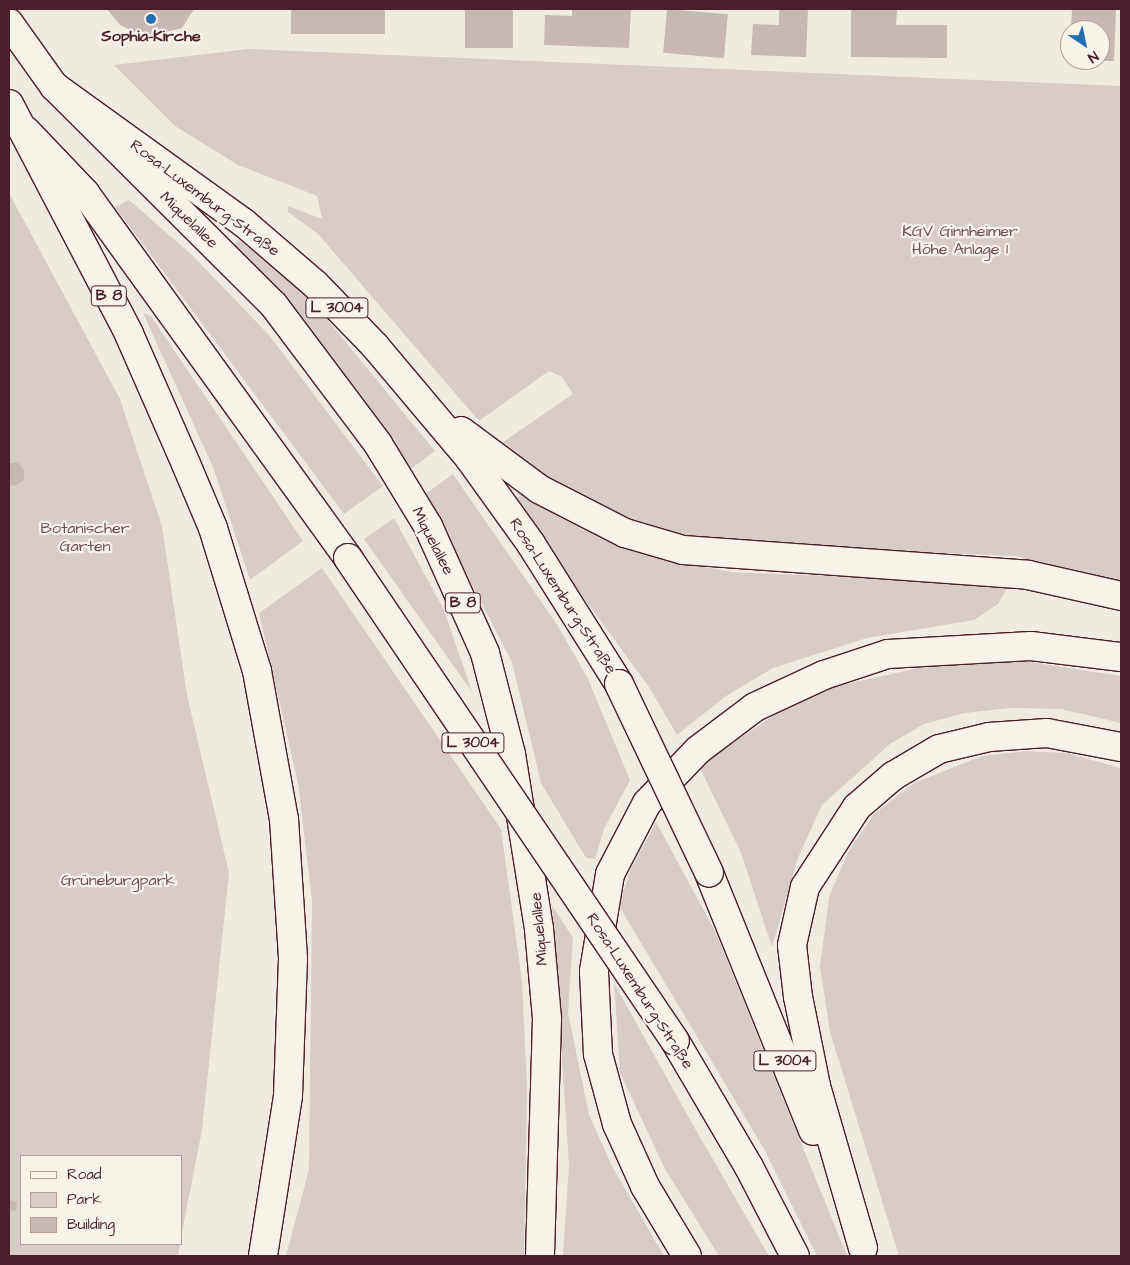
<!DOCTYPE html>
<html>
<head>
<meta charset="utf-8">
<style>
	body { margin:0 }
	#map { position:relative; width:1130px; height:1265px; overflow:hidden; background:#f0ebe0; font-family:"Architects Daughter",sans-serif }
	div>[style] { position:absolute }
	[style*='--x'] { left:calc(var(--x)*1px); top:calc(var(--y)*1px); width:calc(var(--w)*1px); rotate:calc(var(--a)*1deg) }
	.green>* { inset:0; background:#d8cdc6 }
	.building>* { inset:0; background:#c6b8b3; transform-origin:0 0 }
	.roads { filter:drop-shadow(1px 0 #4a1f2b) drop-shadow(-1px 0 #4a1f2b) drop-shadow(0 1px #4a1f2b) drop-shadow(0 -1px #4a1f2b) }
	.primary>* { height:28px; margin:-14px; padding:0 14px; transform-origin:14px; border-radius:14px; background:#f7f3e8 }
	.trunk>* { height:28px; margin:-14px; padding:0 14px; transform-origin:14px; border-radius:14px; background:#f7f3e8 }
	.bridges { filter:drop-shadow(1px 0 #4a1f2b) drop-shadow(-1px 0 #4a1f2b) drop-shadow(0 1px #4a1f2b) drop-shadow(0 -1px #4a1f2b) }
	.trunk-bridge>* { height:28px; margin:-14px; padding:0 14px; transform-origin:14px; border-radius:14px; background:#f7f3e8 }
	.dots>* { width:14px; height:14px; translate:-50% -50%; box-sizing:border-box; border:2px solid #f7f3e8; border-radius:50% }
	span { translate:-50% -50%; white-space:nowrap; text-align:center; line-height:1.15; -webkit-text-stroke:4.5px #f7f3e8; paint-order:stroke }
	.shield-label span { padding:1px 4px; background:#f7f3e8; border:1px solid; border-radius:4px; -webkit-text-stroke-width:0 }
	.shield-label { font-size:15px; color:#4a1f2b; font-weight:700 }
	.poi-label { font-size:16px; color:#4a1f2b; font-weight:700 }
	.street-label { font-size:16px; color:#4a1f2b }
	.park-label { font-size:16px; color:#6e4a52 }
	.frame { position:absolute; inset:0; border:10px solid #4a1f2b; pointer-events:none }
	.legend { position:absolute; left:20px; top:1155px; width:162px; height:90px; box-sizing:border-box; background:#f7f3e8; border:1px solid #b29e9c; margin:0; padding:6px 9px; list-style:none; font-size:15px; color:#4a1f2b }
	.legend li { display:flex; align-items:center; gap:10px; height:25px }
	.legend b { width:25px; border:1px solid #b29e9c }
	.north { position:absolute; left:1060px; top:20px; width:50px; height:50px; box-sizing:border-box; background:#f7f3e8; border:1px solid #b29e9c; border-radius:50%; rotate:146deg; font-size:14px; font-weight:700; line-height:20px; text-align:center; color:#4a1f2b }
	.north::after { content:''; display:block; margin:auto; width:18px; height:22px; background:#1f6fb2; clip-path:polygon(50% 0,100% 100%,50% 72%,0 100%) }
</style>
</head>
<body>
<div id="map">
	<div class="green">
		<div style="clip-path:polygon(248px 49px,1121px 86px,1121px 585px,1015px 556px,742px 545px,673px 532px,626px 517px,554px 482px,503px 442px,573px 394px,562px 377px,549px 371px,479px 421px,318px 234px,288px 212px,288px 206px,322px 219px,317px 196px,238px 165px,175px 126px,114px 65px)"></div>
		<div style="clip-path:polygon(9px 193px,120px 399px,162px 526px,187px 695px,229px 873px,202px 1130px,181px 1237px,181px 1156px,21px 1156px,21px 1244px,180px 1244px,178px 1256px,9px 1256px)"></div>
		<div style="clip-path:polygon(129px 200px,192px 255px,269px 335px,383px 486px,344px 514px,115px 207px)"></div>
		<div style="clip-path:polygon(239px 240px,303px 290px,435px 451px,408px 471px,232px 246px)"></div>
		<div style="clip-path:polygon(143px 313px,151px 316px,303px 541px,250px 580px,213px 467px)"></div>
		<div style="clip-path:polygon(453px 474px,558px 626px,588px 679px,630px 780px,604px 829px,595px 859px,586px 858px,541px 783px,512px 662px,425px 494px)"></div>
		<div style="clip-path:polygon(524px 492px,655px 555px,697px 566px,732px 572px,1009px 584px,998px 604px,974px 620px,867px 638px,773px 668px,726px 696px,677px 735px,649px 687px,513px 501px)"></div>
		<div style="clip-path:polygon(394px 518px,444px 610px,472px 692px,364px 539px)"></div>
		<div style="clip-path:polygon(322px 568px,501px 829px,522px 981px,527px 1086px,524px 1256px,286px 1256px,309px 1170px,312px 900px,298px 783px,259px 613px)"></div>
		<div style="clip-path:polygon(1017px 660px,1121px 676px,1121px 723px,1061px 709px,1010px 708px,965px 713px,924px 724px,890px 744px,822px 805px,798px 858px,772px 947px,741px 853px,699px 766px,789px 705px,833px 687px,936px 664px)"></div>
		<div style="clip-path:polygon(1026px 751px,1067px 753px,1121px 768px,1121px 1256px,899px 1256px,830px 1032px,820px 967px,829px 897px,848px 852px,874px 814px,914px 783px,982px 756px)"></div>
		<div style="clip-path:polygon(656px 822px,715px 931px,847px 1256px,817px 1256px,764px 1149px,619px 906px,630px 871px)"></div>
		<div style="clip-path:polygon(552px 905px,573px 938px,568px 1012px,589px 1115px,612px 1166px,664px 1256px,563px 1256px,569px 1165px)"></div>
		<div style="clip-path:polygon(614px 983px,693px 1125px,769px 1256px,719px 1256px,665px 1169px,620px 1073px)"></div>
	</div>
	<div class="building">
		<div style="clip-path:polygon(107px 9px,194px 9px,182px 28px,145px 37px,120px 25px)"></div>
		<div style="left:291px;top:9px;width:94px;height:25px"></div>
		<div style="left:465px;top:9px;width:48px;height:39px"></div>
		<div style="clip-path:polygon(572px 9px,631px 9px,629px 48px,544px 45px,545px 15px,572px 16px)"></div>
		<div style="left:667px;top:9px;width:61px;height:44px;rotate:5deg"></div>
		<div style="clip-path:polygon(779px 9px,808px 9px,806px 57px,751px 55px,753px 24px,779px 25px)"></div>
		<div style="clip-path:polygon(851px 9px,897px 9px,896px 25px,947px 25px,947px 58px,851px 57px)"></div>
		<div style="clip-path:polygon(1072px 9px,1116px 9px,1114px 61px,1100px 61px,1100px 30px,1071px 30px)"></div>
		<div style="clip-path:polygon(9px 463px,18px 463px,24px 470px,24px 480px,17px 485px,9px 486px)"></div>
		<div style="clip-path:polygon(9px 1200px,17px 1201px,16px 1211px,9px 1210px)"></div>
	</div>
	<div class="roads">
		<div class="primary">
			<div style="--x:9;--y:23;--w:77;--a:54.5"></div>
			<div style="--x:54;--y:86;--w:309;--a:44.9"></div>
			<div style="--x:273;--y:304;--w:175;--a:53.1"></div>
			<div style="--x:378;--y:444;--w:96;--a:58.6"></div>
			<div style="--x:428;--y:526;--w:139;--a:65.8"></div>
			<div style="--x:485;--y:653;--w:104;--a:75.6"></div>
			<div style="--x:511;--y:754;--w:177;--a:80.9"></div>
			<div style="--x:539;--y:929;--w:90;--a:84.9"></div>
			<div style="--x:547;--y:1019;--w:237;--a:91.7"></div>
			<div style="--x:9;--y:104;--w:259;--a:62.4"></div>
			<div style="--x:129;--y:334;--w:142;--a:66.3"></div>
			<div style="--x:186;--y:464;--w:69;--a:67.1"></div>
			<div style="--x:213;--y:528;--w:150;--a:72.9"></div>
			<div style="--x:257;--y:671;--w:150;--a:79.7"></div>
			<div style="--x:284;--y:819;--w:140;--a:86.3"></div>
			<div style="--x:293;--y:959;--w:137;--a:92.1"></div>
			<div style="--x:288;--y:1096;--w:162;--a:98.9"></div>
		</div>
		<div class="trunk">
			<div style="--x:54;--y:86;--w:234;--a:35.8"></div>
			<div style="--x:244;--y:223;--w:94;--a:40.7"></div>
			<div style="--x:315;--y:284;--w:86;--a:45.9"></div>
			<div style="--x:375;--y:346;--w:148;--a:49.9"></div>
			<div style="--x:470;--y:459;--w:105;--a:54.3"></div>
			<div style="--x:531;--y:544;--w:165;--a:57.8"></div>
			<div style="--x:26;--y:131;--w:86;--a:46.4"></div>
			<div style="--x:85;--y:193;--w:450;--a:54.2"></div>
			<div style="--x:461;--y:431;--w:97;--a:36.6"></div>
			<div style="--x:539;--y:489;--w:97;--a:27.1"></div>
			<div style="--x:625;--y:533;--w:60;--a:16.3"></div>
			<div style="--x:683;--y:550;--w:346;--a:4.1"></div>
			<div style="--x:1028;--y:575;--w:95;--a:12.7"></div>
			<div style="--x:709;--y:873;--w:278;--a:68"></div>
			<div style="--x:675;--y:1041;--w:146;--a:59.6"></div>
			<div style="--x:749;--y:1167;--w:100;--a:62.7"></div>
			<div style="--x:863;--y:1248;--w:169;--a:-106.2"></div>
			<div style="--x:816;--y:1086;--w:91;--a:-101.4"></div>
			<div style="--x:798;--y:997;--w:52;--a:-96.6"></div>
			<div style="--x:792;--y:945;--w:59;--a:-77.4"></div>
			<div style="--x:805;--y:887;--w:95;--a:-57"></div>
			<div style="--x:857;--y:807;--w:48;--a:-40.7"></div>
			<div style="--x:893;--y:776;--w:53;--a:-30.4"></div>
			<div style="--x:939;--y:749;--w:51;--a:-13.5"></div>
			<div style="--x:989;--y:737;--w:58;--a:-3.9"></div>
			<div style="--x:1047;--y:733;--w:75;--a:10.7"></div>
			<div style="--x:687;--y:1256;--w:82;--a:-121"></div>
			<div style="--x:645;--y:1186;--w:68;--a:-114.3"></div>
			<div style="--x:617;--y:1124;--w:73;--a:-105.2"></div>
			<div style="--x:598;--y:1054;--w:83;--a:-92.8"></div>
			<div style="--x:594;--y:971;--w:98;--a:-80.6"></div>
			<div style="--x:610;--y:874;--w:80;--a:-62.5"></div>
			<div style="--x:647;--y:803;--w:74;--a:-46.1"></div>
			<div style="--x:698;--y:750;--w:71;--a:-37"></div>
			<div style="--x:755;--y:707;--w:76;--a:-24.9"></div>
			<div style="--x:824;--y:675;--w:67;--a:-18.2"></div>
			<div style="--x:888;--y:654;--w:143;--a:-3.2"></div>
			<div style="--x:1031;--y:646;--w:91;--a:7"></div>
		</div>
	</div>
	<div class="bridges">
		<div class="trunk-bridge">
			<div style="--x:348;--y:558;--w:583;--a:55.9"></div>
			<div style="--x:619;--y:684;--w:209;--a:64.5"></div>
		</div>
	</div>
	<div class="dots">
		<div style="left:151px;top:19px;background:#1f6fb2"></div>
	</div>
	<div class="shield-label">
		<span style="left:109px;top:296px">B 8</span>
		<span style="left:337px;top:308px">L 3004</span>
		<span style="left:463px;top:603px">B 8</span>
		<span style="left:473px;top:743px">L 3004</span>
		<span style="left:785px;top:1061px">L 3004</span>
	</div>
	<div class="poi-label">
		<span style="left:151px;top:36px">Sophia-Kirche</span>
	</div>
	<div class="street-label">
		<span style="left:205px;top:198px;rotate:37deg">Rosa-Luxemburg-Straße</span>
		<span style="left:189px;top:220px;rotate:44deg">Miquelallee</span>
		<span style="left:433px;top:541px;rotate:63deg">Miquelallee</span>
		<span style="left:563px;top:596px;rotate:57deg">Rosa-Luxemburg-Straße</span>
		<span style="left:539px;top:929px;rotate:-95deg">Miquelallee</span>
		<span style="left:640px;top:991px;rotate:57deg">Rosa-Luxemburg-Straße</span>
	</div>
	<div class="park-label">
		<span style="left:960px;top:240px">KGV Ginnheimer<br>Höhe Anlage 1</span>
		<span style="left:85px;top:537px">Botanischer<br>Garten</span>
		<span style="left:118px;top:880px">Grüneburgpark</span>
	</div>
	<div class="frame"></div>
	<ul class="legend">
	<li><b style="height:6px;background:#f7f3e8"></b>Road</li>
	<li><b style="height:14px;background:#d8cdc6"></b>Park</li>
	<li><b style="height:14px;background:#c6b8b3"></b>Building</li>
	</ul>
	<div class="north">N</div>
</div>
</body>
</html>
